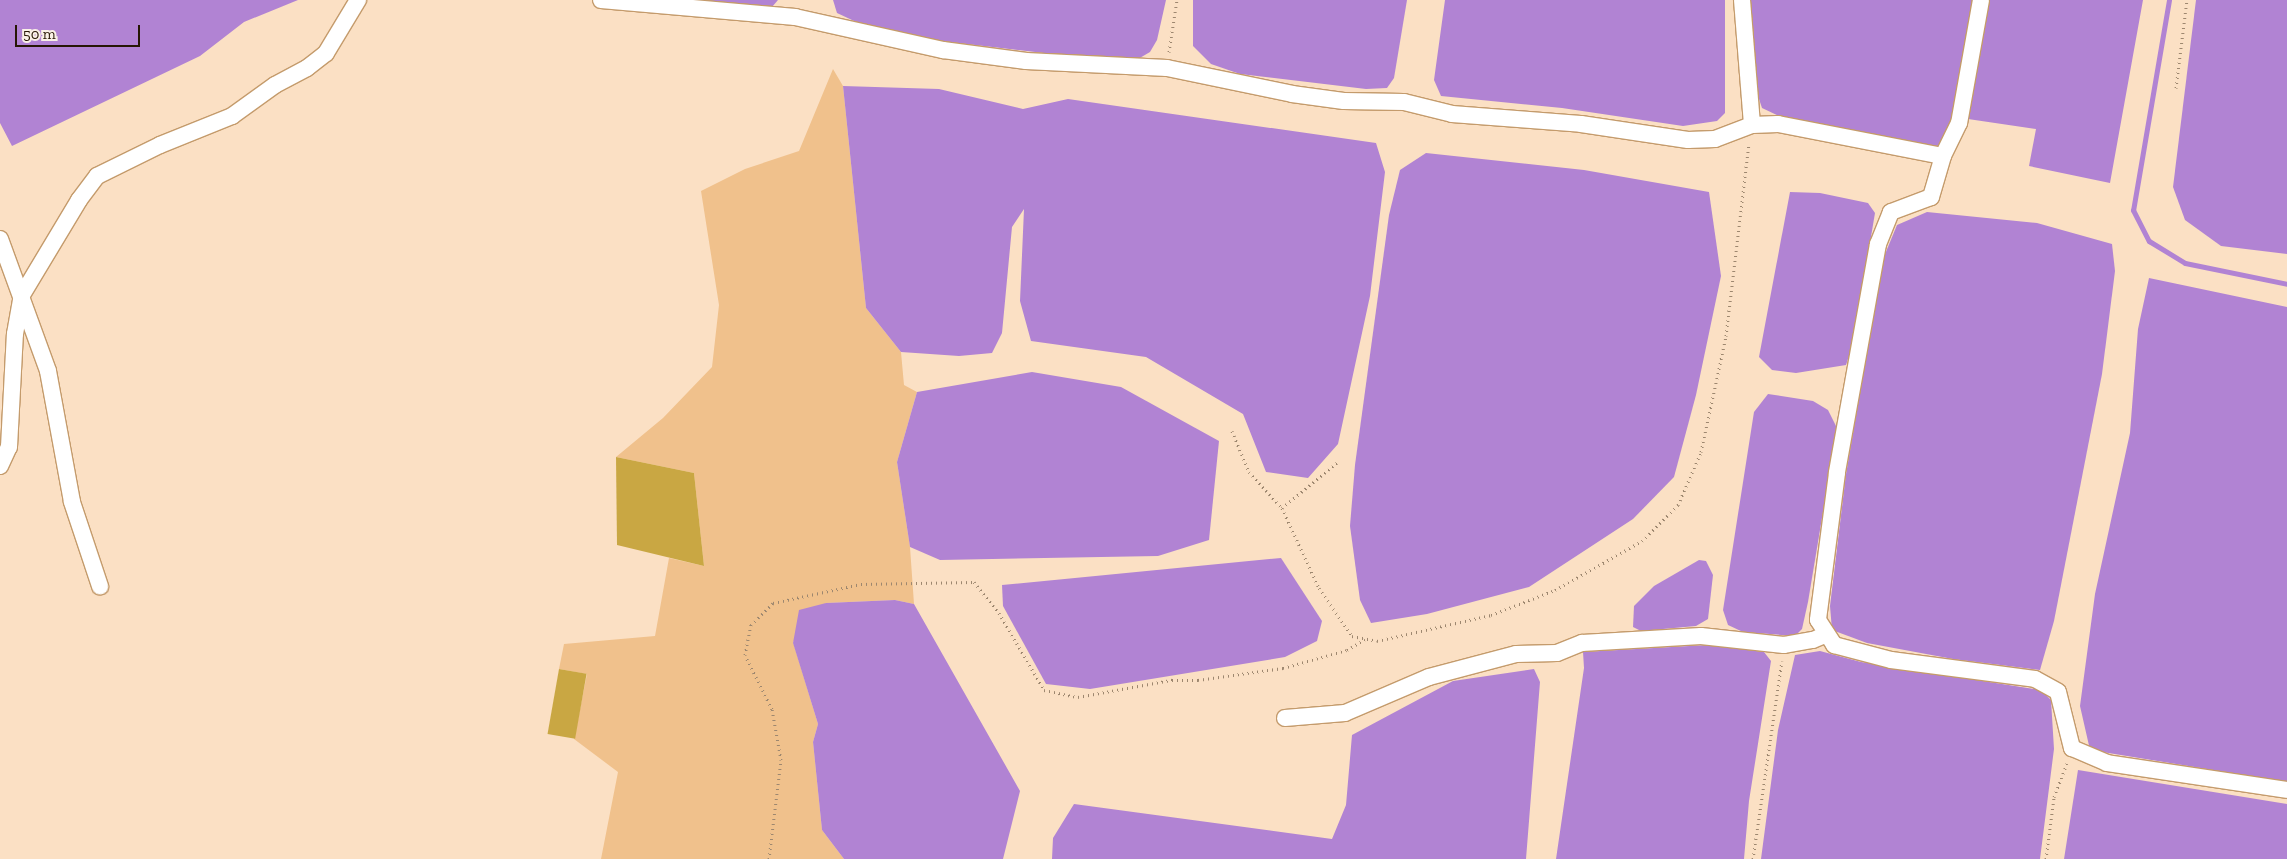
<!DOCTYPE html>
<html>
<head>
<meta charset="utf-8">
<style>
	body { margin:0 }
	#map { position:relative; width:2287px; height:859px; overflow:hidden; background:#fbe0c4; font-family:"Zilla Slab",serif }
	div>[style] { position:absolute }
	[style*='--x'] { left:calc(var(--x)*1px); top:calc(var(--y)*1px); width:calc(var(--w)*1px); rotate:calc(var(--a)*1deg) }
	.green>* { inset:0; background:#f0c18c }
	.water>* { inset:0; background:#b183d3 }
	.stream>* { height:5px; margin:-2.5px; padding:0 2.5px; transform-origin:2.5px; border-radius:2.5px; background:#b183d3 }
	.building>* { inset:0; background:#c9a743; transform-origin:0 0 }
	.path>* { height:3px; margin-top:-1.5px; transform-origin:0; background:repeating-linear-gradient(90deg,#9d876f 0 1px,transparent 0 5px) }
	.roads { filter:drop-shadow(1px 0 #c49b6c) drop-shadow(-1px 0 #c49b6c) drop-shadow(0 1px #c49b6c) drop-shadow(0 -1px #c49b6c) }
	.minor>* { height:16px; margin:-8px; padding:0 8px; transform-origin:8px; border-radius:8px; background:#fff }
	span { translate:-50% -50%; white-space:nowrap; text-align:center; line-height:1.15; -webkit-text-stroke:4px #faf1e7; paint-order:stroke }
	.scale { position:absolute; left:15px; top:25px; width:125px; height:22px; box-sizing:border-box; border:2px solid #261604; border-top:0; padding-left:6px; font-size:15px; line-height:18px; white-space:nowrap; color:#261604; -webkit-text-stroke:4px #faf1e7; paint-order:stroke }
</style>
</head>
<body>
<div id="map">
	<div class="green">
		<div style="clip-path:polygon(833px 69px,843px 86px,866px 308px,901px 352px,904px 385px,917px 392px,897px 462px,910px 547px,914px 604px,895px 600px,826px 603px,793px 642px,818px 724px,813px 742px,822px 830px,844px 859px,601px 859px,618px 772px,574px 739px,587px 674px,559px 669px,564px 644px,655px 636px,669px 558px,704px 566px,694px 473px,616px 457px,663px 418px,712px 367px,719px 305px,701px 191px,745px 169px,799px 151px)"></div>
	</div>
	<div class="water">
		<div style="clip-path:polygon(0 0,298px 0,244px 22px,200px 56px,12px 146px,0 123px)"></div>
		<div style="clip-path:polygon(684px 0,778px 0,772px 7px)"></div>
		<div style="clip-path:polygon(833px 0,1166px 0,1157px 40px,1150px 52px,1138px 59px,1095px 59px,907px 37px,867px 27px,837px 13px)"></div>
		<div style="clip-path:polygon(1193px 0,1407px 0,1394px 78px,1387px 88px,1366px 89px,1240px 74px,1211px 64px,1193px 46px)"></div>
		<div style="clip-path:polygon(1445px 0,1725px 0,1725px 113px,1717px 121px,1683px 126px,1562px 108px,1441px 96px,1434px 80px)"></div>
		<div style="clip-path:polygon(1748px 0,1973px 0,1951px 127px,1939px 146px,1907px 144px,1785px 119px,1762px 108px,1754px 84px)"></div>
		<div style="clip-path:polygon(1987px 0,2143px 0,2110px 183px,2029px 166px,2036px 129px,1968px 119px)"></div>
		<div style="clip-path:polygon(2196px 0,2287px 0,2287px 254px,2221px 246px,2185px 220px,2173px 187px)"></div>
		<div style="clip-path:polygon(843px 86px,939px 89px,1023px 109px,1068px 99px,1376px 143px,1385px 172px,1370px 296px,1338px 444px,1308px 478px,1266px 472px,1243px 414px,1146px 357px,1031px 341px,1020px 301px,1024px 209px,1012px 227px,1002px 333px,992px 353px,959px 356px,901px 352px,866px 308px)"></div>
		<div style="clip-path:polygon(1426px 153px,1584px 170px,1709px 192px,1721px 276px,1696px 395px,1674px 477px,1633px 519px,1529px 587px,1427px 614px,1371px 623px,1360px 600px,1350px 526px,1355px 465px,1389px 215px,1400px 170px)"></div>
		<div style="clip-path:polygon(1790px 192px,1820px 193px,1868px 203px,1875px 213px,1853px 344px,1846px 365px,1796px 373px,1772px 370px,1759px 357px)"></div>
		<div style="clip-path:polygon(1927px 212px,2037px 223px,2112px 244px,2115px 271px,2102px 374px,2054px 621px,2040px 670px,1953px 659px,1867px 643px,1832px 630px,1830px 606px,1846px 474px,1883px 259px,1897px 225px)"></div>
		<div style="clip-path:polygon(2149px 278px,2287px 307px,2287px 782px,2090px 750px,2080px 706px,2095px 594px,2130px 433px,2138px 329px)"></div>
		<div style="clip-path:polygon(1032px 372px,1121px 387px,1219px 441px,1209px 540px,1158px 556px,940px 560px,910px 547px,897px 462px,917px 392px)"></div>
		<div style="clip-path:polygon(1768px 394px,1813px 401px,1828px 410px,1837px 428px,1808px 602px,1802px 629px,1795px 636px,1743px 632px,1728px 625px,1723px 610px,1754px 412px)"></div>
		<div style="clip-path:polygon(1281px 558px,1322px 621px,1317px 641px,1285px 657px,1090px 689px,1046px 684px,1003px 606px,1002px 585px)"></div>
		<div style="clip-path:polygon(1699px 560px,1706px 561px,1713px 575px,1708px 619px,1696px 626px,1641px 631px,1633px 627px,1634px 606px,1654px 586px)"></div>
		<div style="clip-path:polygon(895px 600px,914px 604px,1020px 791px,1003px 859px,844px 859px,822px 830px,813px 742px,818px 724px,793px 643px,799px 610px,826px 603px)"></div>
		<div style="clip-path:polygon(1707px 645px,1764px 652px,1771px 661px,1749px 801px,1744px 859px,1556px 859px,1584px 668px,1583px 652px)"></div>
		<div style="clip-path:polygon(1820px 651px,1861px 662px,2041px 690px,2051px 700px,2054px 749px,2040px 859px,1761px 859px,1778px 730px,1795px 655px)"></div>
		<div style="clip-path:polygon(1534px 669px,1540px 682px,1526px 859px,1052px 859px,1053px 838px,1074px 804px,1332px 839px,1346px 805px,1352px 735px,1453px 681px)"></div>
		<div style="clip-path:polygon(2078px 770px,2287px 804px,2287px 859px,2064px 859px)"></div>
	</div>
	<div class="stream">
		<div style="--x:2169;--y:0;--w:213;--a:99.7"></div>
		<div style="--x:2133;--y:210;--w:35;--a:63"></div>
		<div style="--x:2149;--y:241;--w:42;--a:31.4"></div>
		<div style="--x:2185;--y:263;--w:104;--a:11.6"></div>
	</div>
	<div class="building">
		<div style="clip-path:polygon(616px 457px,694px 473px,704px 566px,617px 545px)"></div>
		<div style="left:559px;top:669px;width:28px;height:66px;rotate:10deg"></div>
	</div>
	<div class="path">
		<div style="--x:1169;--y:52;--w:53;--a:-81.3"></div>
		<div style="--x:2176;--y:88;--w:89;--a:-82.9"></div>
		<div style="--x:1232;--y:431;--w:44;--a:67.5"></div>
		<div style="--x:1249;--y:472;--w:49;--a:47.5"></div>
		<div style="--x:1282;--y:508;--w:88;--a:65.2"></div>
		<div style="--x:1319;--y:588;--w:58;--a:55.5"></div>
		<div style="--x:1352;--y:636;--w:25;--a:11"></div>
		<div style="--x:1377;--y:641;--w:117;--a:-12.8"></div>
		<div style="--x:1491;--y:615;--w:69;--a:-21.3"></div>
		<div style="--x:1555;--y:590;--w:100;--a:-29.4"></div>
		<div style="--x:1642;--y:541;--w:51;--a:-45"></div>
		<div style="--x:1678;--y:505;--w:58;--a:-66.5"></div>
		<div style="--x:1701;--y:452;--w:119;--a:-77.8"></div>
		<div style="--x:1726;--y:336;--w:194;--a:-83.2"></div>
		<div style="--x:1282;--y:508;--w:74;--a:-39.5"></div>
		<div style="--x:769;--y:859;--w:100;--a:-83.1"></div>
		<div style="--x:781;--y:760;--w:52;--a:-100"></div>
		<div style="--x:772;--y:709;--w:60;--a:-116.6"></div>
		<div style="--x:745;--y:655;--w:31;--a:-79"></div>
		<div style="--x:751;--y:625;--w:31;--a:-45"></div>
		<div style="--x:773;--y:603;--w:90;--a:-12.2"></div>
		<div style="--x:861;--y:584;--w:113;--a:-1"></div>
		<div style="--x:974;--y:582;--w:40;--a:51"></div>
		<div style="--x:999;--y:613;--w:89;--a:59.7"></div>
		<div style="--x:1044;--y:690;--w:35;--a:12"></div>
		<div style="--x:1078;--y:697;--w:96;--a:-10.3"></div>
		<div style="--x:1172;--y:680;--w:26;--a:0"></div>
		<div style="--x:1198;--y:680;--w:86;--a:-8"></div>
		<div style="--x:1283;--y:668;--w:66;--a:-15.7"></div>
		<div style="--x:1347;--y:650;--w:21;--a:-31"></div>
		<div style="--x:1753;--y:859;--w:200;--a:-81.7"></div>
		<div style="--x:2046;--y:859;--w:63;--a:-82.6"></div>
		<div style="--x:2054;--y:797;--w:36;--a:-69"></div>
	</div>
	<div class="roads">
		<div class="minor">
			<div style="--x:601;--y:0;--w:195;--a:5"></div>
			<div style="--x:795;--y:17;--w:152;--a:12.6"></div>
			<div style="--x:943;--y:50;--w:84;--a:7.5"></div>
			<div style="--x:1026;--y:61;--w:141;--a:2.8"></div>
			<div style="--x:1167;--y:68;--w:128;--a:11.7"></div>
			<div style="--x:1292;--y:94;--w:52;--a:7.7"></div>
			<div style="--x:1344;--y:101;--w:60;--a:1"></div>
			<div style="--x:1404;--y:102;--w:49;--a:14"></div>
			<div style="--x:1452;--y:114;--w:129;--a:4.4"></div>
			<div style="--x:1581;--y:124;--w:108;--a:8.5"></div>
			<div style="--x:1688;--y:140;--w:27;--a:-2"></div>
			<div style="--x:1715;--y:139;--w:40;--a:-21"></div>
			<div style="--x:1752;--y:125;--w:26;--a:-2"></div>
			<div style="--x:1778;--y:124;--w:168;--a:11"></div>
			<div style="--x:1742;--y:0;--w:125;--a:85.4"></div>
			<div style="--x:1981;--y:0;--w:125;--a:100.1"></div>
			<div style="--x:1959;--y:123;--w:37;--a:116"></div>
			<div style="--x:1943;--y:156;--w:43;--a:106.3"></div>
			<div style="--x:1931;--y:197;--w:43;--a:159.4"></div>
			<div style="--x:1891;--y:212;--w:35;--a:112"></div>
			<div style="--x:1878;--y:244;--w:233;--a:100.2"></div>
			<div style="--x:1837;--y:473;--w:148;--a:97.4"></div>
			<div style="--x:1818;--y:620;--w:30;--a:57"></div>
			<div style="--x:1834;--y:645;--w:59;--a:14.7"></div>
			<div style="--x:1891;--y:660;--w:145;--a:7.5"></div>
			<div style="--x:2035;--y:679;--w:26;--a:29"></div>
			<div style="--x:2058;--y:692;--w:58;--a:76"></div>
			<div style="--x:2072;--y:748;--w:38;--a:23"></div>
			<div style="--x:2107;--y:763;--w:182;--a:8.5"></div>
			<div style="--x:0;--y:239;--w:140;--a:70"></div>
			<div style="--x:48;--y:371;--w:133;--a:79.6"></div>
			<div style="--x:72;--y:502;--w:89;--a:71.6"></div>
			<div style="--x:0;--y:466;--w:21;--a:-65"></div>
			<div style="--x:9;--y:447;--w:113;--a:-87"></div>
			<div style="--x:15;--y:334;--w:40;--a:-80"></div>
			<div style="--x:22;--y:295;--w:111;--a:-59"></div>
			<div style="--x:79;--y:200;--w:30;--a:-53"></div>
			<div style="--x:97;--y:176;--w:70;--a:-26.2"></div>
			<div style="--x:160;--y:145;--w:78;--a:-21.9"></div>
			<div style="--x:232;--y:116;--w:53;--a:-35.8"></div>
			<div style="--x:275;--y:85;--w:36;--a:-28"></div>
			<div style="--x:307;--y:68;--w:24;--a:-38"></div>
			<div style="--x:326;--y:53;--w:62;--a:-58.9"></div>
			<div style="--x:1285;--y:718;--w:60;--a:-4.8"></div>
			<div style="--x:1345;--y:713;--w:91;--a:-23.2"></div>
			<div style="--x:1429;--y:677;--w:90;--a:-14.8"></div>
			<div style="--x:1516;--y:654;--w:41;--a:-1.4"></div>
			<div style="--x:1557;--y:653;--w:27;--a:-22"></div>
			<div style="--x:1582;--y:643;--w:119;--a:-3.4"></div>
			<div style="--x:1701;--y:636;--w:83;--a:6.2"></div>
			<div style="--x:1784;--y:645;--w:29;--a:-10"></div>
			<div style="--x:1813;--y:640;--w:15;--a:-23"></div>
		</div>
	</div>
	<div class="scale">50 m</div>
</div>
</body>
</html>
